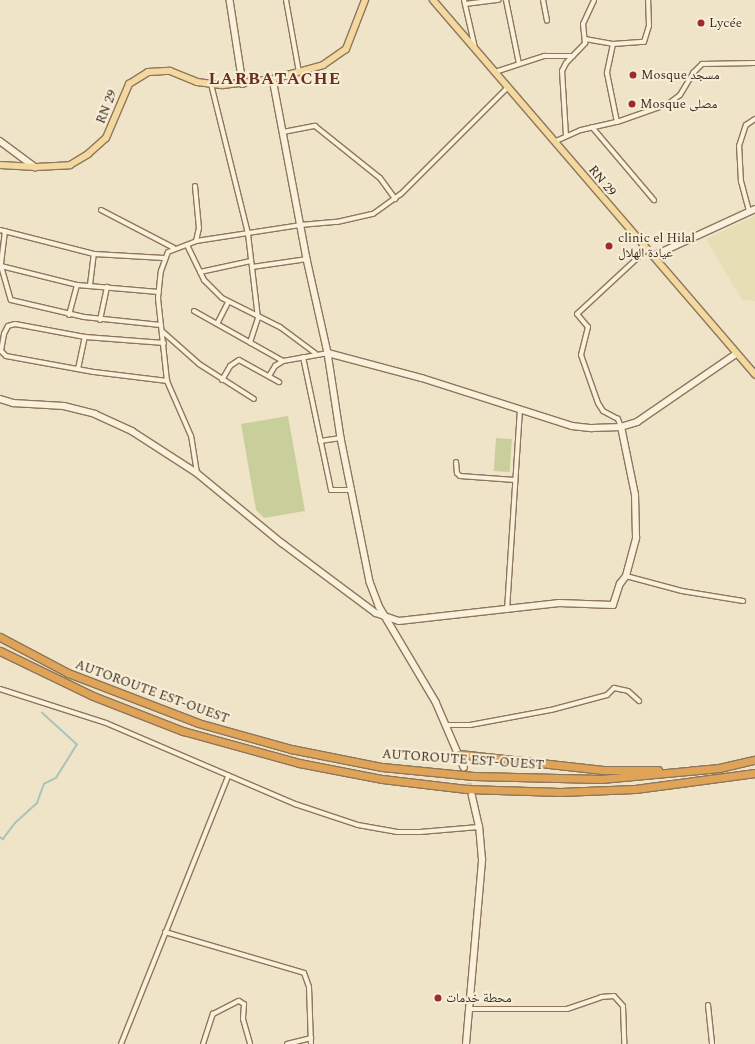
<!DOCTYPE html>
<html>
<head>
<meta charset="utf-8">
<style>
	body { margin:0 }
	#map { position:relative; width:755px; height:1044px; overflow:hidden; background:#f0e4c8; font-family:Spectral,"Noto Naskh Arabic",serif }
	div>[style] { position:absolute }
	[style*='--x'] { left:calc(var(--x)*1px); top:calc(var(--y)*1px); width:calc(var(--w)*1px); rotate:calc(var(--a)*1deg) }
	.farmland>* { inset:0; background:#e6deb5 }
	.green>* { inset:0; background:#c9cf9b; transform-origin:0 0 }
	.stream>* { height:1.5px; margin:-0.75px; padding:0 0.75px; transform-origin:0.75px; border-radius:0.75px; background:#a9c4bc }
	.secondary-tunnel>* { height:5.5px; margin-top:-2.75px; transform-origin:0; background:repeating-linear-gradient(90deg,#ccc0a6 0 5.5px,transparent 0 8.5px) }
	.roads { filter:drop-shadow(1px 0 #8d765c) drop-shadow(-1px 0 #8d765c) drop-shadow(0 1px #8d765c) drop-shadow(0 -1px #8d765c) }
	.street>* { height:4px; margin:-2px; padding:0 2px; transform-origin:2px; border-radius:2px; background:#faf1dc }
	.secondary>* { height:5.5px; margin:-2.75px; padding:0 2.75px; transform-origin:2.75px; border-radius:2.75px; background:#faf1dc }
	.primary>* { height:6px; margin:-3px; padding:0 3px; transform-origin:3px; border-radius:3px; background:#f3d9a0 }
	.highway>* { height:7px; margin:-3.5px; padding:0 3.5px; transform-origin:3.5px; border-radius:3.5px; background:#e0a458 }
	.dots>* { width:11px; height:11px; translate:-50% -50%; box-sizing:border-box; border:2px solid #f7eed8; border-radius:50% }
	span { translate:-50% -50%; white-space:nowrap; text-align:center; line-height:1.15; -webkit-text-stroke:4px #f7eed8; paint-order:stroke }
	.poi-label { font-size:13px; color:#3d2e20 }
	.left { translate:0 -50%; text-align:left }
	.street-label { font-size:13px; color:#3d2e20 }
	.district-label { font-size:17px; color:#6b2e1e; font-weight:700; letter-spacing:1px }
</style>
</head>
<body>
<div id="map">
	<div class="farmland">
		<div style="clip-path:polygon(755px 216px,755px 301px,742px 300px,706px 239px)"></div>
	</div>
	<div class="green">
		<div style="clip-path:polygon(288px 416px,305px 511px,264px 518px,256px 510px,241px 424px)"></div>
		<div style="left:496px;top:438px;width:16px;height:33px;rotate:4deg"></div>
	</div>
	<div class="stream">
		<div style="--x:0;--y:837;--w:4;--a:34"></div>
		<div style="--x:3;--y:839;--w:20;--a:-53"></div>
		<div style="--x:15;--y:823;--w:30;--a:-42"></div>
		<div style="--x:37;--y:803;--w:20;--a:-70"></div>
		<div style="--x:44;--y:784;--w:13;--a:-27"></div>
		<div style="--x:56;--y:778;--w:39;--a:-58"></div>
		<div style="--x:77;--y:745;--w:47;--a:-137.6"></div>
	</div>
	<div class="secondary-tunnel">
		<div style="--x:464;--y:767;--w:25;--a:74"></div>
	</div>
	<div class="roads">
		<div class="street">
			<div style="--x:286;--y:0;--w:73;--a:79.8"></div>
			<div style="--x:464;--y:0;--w:49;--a:77.1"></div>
			<div style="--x:506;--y:0;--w:65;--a:78.5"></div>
			<div style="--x:543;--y:0;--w:21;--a:79"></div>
			<div style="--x:465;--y:4;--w:34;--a:-7"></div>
			<div style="--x:585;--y:39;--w:28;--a:10"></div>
			<div style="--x:613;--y:44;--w:31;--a:-4"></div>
			<div style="--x:644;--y:42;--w:17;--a:-73"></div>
			<div style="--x:649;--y:26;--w:26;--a:-92"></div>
			<div style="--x:613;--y:44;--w:30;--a:102"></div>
			<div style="--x:607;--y:73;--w:50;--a:78.5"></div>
			<div style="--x:495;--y:72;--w:52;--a:-18.1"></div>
			<div style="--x:544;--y:56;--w:29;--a:0"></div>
			<div style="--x:211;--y:84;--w:154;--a:76.1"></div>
			<div style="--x:248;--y:234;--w:85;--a:83.2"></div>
			<div style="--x:258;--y:318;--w:26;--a:108"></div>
			<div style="--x:592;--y:127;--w:96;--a:49.7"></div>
			<div style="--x:283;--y:132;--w:33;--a:-11"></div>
			<div style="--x:315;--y:126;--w:83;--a:38.7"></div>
			<div style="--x:380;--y:178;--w:26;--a:54"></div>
			<div style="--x:566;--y:136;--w:65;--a:-93.5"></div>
			<div style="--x:562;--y:71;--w:9;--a:-63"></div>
			<div style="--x:566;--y:63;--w:28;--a:-46"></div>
			<div style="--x:585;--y:43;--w:19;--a:-96"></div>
			<div style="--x:583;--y:24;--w:26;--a:-65"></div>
			<div style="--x:556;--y:141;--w:27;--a:-24"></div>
			<div style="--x:581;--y:130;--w:37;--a:-13"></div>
			<div style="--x:617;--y:122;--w:54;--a:-19.4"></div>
			<div style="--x:668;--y:104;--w:15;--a:-37"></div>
			<div style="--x:680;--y:95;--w:26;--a:-59"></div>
			<div style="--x:693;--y:73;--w:13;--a:-45"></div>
			<div style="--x:702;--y:64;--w:53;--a:-1.1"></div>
			<div style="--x:195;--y:186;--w:42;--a:84.6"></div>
			<div style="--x:199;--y:228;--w:13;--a:103"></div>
			<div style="--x:101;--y:210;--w:82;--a:27.5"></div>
			<div style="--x:749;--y:211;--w:30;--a:-105"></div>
			<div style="--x:741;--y:182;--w:36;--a:-93"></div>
			<div style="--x:739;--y:146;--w:22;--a:-72"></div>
			<div style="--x:746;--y:125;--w:11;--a:-34"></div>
			<div style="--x:0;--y:230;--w:97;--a:14.3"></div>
			<div style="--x:94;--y:254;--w:70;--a:3.3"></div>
			<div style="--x:5;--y:231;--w:35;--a:97"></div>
			<div style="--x:1;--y:266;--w:35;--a:74"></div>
			<div style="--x:11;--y:300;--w:75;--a:13.1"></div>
			<div style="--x:84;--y:317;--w:77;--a:5.9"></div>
			<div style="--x:187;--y:245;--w:39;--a:64"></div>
			<div style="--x:204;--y:280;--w:25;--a:45"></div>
			<div style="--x:222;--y:298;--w:65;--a:26.6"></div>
			<div style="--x:280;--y:327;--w:44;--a:36.6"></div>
			<div style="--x:1;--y:266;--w:78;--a:14"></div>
			<div style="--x:77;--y:285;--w:82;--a:4.9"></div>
			<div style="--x:252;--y:267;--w:56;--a:-8.3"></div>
			<div style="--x:200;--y:272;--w:52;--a:-12.2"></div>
			<div style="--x:90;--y:285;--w:31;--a:-83"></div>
			<div style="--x:194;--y:311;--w:102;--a:29.3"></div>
			<div style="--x:283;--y:361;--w:46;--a:-10.1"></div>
			<div style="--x:69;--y:315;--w:31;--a:-75"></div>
			<div style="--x:100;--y:320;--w:34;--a:-78"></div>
			<div style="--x:217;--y:324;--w:25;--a:-63"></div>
			<div style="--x:163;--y:332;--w:48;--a:41.6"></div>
			<div style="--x:199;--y:364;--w:65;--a:32.5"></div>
			<div style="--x:164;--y:343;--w:79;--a:-175.7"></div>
			<div style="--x:85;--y:337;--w:71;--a:-169.5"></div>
			<div style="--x:15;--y:324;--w:7;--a:164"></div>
			<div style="--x:8;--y:326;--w:9;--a:117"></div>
			<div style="--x:4;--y:334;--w:17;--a:100"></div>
			<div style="--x:1;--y:351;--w:7;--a:45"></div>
			<div style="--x:6;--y:356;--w:89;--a:10.3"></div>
			<div style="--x:94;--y:372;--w:74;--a:7"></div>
			<div style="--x:303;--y:357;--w:136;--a:78.1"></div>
			<div style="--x:331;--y:490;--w:21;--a:0"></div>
			<div style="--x:78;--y:369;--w:33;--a:-78"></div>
			<div style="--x:269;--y:376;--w:12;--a:-59"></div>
			<div style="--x:275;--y:366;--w:9;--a:-32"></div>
			<div style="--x:222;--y:380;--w:16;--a:-60"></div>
			<div style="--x:230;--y:366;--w:11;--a:-34"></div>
			<div style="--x:239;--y:360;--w:46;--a:28.8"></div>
			<div style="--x:621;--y:427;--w:9;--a:-111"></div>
			<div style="--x:618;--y:419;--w:17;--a:-152"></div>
			<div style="--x:603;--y:411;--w:9;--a:-122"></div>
			<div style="--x:598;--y:403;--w:51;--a:-109.5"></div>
			<div style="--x:581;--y:355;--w:29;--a:-76"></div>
			<div style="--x:588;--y:327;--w:17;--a:-130"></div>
			<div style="--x:577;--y:314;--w:94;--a:-42.8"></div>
			<div style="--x:320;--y:441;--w:21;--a:-8"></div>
			<div style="--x:456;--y:462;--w:11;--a:85"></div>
			<div style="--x:457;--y:473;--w:4;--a:45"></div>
			<div style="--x:460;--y:476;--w:55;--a:4.2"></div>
			<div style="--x:197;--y:473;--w:37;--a:-99"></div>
			<div style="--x:191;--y:436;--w:60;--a:-113.6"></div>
			<div style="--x:167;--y:381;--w:83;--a:-96.2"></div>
			<div style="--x:158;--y:298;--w:27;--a:-84"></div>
			<div style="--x:161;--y:271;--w:20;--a:-70"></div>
			<div style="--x:168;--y:252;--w:30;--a:-21"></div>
			<div style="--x:196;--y:241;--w:105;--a:-8.7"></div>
			<div style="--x:300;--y:225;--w:37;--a:-5"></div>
			<div style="--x:337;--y:222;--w:37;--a:-13"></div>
			<div style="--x:373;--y:214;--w:34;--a:-36"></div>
			<div style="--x:401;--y:194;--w:151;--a:-45"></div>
			<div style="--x:626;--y:576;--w:58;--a:15"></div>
			<div style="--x:682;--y:591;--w:62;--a:9.3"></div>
			<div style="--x:507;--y:610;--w:201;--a:-86.3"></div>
			<div style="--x:0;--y:689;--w:111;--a:17.8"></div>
			<div style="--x:106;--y:723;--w:206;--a:23.2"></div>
			<div style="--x:295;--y:804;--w:66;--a:18.4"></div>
			<div style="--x:358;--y:825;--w:40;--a:10"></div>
			<div style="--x:397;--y:832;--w:23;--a:0"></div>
			<div style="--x:420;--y:832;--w:59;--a:-4.8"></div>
			<div style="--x:448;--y:725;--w:22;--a:0"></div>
			<div style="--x:470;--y:725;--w:82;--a:-10.5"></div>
			<div style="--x:551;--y:710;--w:58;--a:-15"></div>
			<div style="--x:607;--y:695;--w:10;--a:-45"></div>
			<div style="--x:614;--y:688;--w:14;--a:12"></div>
			<div style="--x:628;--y:691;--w:15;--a:42"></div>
			<div style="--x:165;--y:932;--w:145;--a:16.4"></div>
			<div style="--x:304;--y:973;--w:15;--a:70"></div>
			<div style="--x:309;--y:987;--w:57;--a:88"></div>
			<div style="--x:708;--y:1005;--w:39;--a:84"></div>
			<div style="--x:471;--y:1009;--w:96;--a:0"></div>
			<div style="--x:567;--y:1009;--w:36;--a:-19"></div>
			<div style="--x:601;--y:997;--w:13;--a:-4"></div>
			<div style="--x:614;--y:996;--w:13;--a:48"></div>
			<div style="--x:623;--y:1006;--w:38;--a:88"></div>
			<div style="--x:121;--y:1044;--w:289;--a:-68.2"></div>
			<div style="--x:203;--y:1044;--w:32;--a:-72"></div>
			<div style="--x:213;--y:1014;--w:29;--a:-27"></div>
			<div style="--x:239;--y:1001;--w:6;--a:31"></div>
			<div style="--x:244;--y:1004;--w:15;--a:94"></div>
			<div style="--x:243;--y:1019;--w:26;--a:74"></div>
			<div style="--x:287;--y:1044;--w:25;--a:-14"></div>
		</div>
		<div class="secondary">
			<div style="--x:230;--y:0;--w:85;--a:81.2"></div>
			<div style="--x:273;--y:79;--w:183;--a:79.3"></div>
			<div style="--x:307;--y:259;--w:96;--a:77.4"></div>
			<div style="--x:328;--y:353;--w:86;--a:81.3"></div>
			<div style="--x:341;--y:438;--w:147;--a:78.6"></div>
			<div style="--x:370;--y:582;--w:26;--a:69"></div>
			<div style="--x:379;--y:606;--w:112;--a:59.3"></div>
			<div style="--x:436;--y:702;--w:71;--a:66.7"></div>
			<div style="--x:0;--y:141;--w:44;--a:36.6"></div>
			<div style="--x:653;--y:256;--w:112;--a:-24.7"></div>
			<div style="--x:328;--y:353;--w:97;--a:14.9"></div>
			<div style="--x:422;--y:378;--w:157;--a:17.7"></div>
			<div style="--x:572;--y:426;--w:20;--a:6"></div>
			<div style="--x:592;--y:428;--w:29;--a:-2"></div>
			<div style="--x:621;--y:427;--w:17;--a:-17"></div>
			<div style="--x:637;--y:422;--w:120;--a:-34.5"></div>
			<div style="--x:0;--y:399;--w:14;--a:17"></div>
			<div style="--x:13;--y:403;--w:51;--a:3.4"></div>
			<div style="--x:64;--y:406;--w:32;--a:14"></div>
			<div style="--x:95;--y:414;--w:41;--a:24.7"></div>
			<div style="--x:132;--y:431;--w:77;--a:32.9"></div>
			<div style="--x:197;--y:473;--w:110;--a:39.5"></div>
			<div style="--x:282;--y:543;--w:117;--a:36.7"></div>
			<div style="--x:376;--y:613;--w:24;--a:19"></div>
			<div style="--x:399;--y:621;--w:161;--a:-6.4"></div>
			<div style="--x:559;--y:603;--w:54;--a:2.1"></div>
			<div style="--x:613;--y:605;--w:22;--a:-72"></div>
			<div style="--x:620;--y:584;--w:10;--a:-53"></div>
			<div style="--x:626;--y:576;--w:39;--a:-75"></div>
			<div style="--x:636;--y:538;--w:43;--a:-91.3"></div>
			<div style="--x:635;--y:495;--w:69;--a:-101.6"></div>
			<div style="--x:466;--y:1044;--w:185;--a:-85"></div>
			<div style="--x:482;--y:860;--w:33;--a:-95"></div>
			<div style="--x:479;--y:827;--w:32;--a:-103"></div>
		</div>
		<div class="primary">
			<div style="--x:433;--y:0;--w:494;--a:49.3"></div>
			<div style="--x:0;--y:165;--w:36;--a:3"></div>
			<div style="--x:36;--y:167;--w:34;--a:-3"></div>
			<div style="--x:70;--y:165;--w:21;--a:-31"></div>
			<div style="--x:88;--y:154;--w:24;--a:-42"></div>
			<div style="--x:106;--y:138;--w:59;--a:-66.9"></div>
			<div style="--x:129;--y:84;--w:22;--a:-32"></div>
			<div style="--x:148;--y:72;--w:22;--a:-3"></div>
			<div style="--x:170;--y:71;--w:29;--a:22"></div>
			<div style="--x:197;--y:82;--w:26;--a:7"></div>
			<div style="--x:223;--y:85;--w:50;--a:-6.8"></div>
			<div style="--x:273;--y:79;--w:52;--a:-15.6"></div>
			<div style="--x:323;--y:65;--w:28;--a:-35"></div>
			<div style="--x:346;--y:49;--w:53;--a:-68.8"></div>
		</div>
		<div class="highway">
			<div style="--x:0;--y:637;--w:77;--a:27.9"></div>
			<div style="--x:68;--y:673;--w:139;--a:21"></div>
			<div style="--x:198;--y:723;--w:97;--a:15.6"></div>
			<div style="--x:291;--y:749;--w:93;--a:11.2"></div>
			<div style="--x:382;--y:767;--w:92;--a:5.6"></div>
			<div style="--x:474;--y:776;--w:127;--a:1.4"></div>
			<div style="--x:601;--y:779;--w:119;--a:-5.3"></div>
			<div style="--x:719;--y:768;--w:37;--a:-13"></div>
			<div style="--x:0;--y:651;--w:103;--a:25.8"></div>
			<div style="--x:93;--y:696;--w:97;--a:21.3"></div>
			<div style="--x:183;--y:731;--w:120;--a:15.4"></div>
			<div style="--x:299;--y:763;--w:85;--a:10.9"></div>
			<div style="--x:382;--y:779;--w:85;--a:6.8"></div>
			<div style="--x:466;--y:789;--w:94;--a:1.8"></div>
			<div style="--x:560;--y:792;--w:75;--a:-2.3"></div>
			<div style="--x:635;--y:789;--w:121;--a:-7.6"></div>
			<div style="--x:459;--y:754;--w:145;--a:6.3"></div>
			<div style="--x:603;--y:770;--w:55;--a:0"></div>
		</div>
	</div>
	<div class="dots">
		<div style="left:701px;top:23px;background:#9e2a2b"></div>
		<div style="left:633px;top:75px;background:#9e2a2b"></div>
		<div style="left:632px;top:104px;background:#9e2a2b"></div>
		<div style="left:609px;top:246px;background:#9e2a2b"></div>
		<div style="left:438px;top:998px;background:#9e2a2b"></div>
	</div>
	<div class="poi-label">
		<span class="left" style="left:709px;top:23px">Lycée</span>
		<span class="left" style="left:641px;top:75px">Mosque مسجد</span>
		<span class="left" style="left:640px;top:104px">Mosque مصلى</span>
		<span class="left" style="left:618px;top:246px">clinic el Hilal<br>عيادة الهلال</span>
		<span class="left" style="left:446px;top:998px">محطة خدمات</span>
	</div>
	<div class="street-label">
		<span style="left:107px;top:107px;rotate:-68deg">RN 29</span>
		<span style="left:602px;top:181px;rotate:51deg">RN 29</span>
		<span style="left:152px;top:692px;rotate:20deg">AUTOROUTE EST-OUEST</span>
		<span style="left:463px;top:760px;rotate:4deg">AUTOROUTE EST-OUEST</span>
	</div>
	<div class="district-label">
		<span style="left:275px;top:80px">LARBATACHE</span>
	</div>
</div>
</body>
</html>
